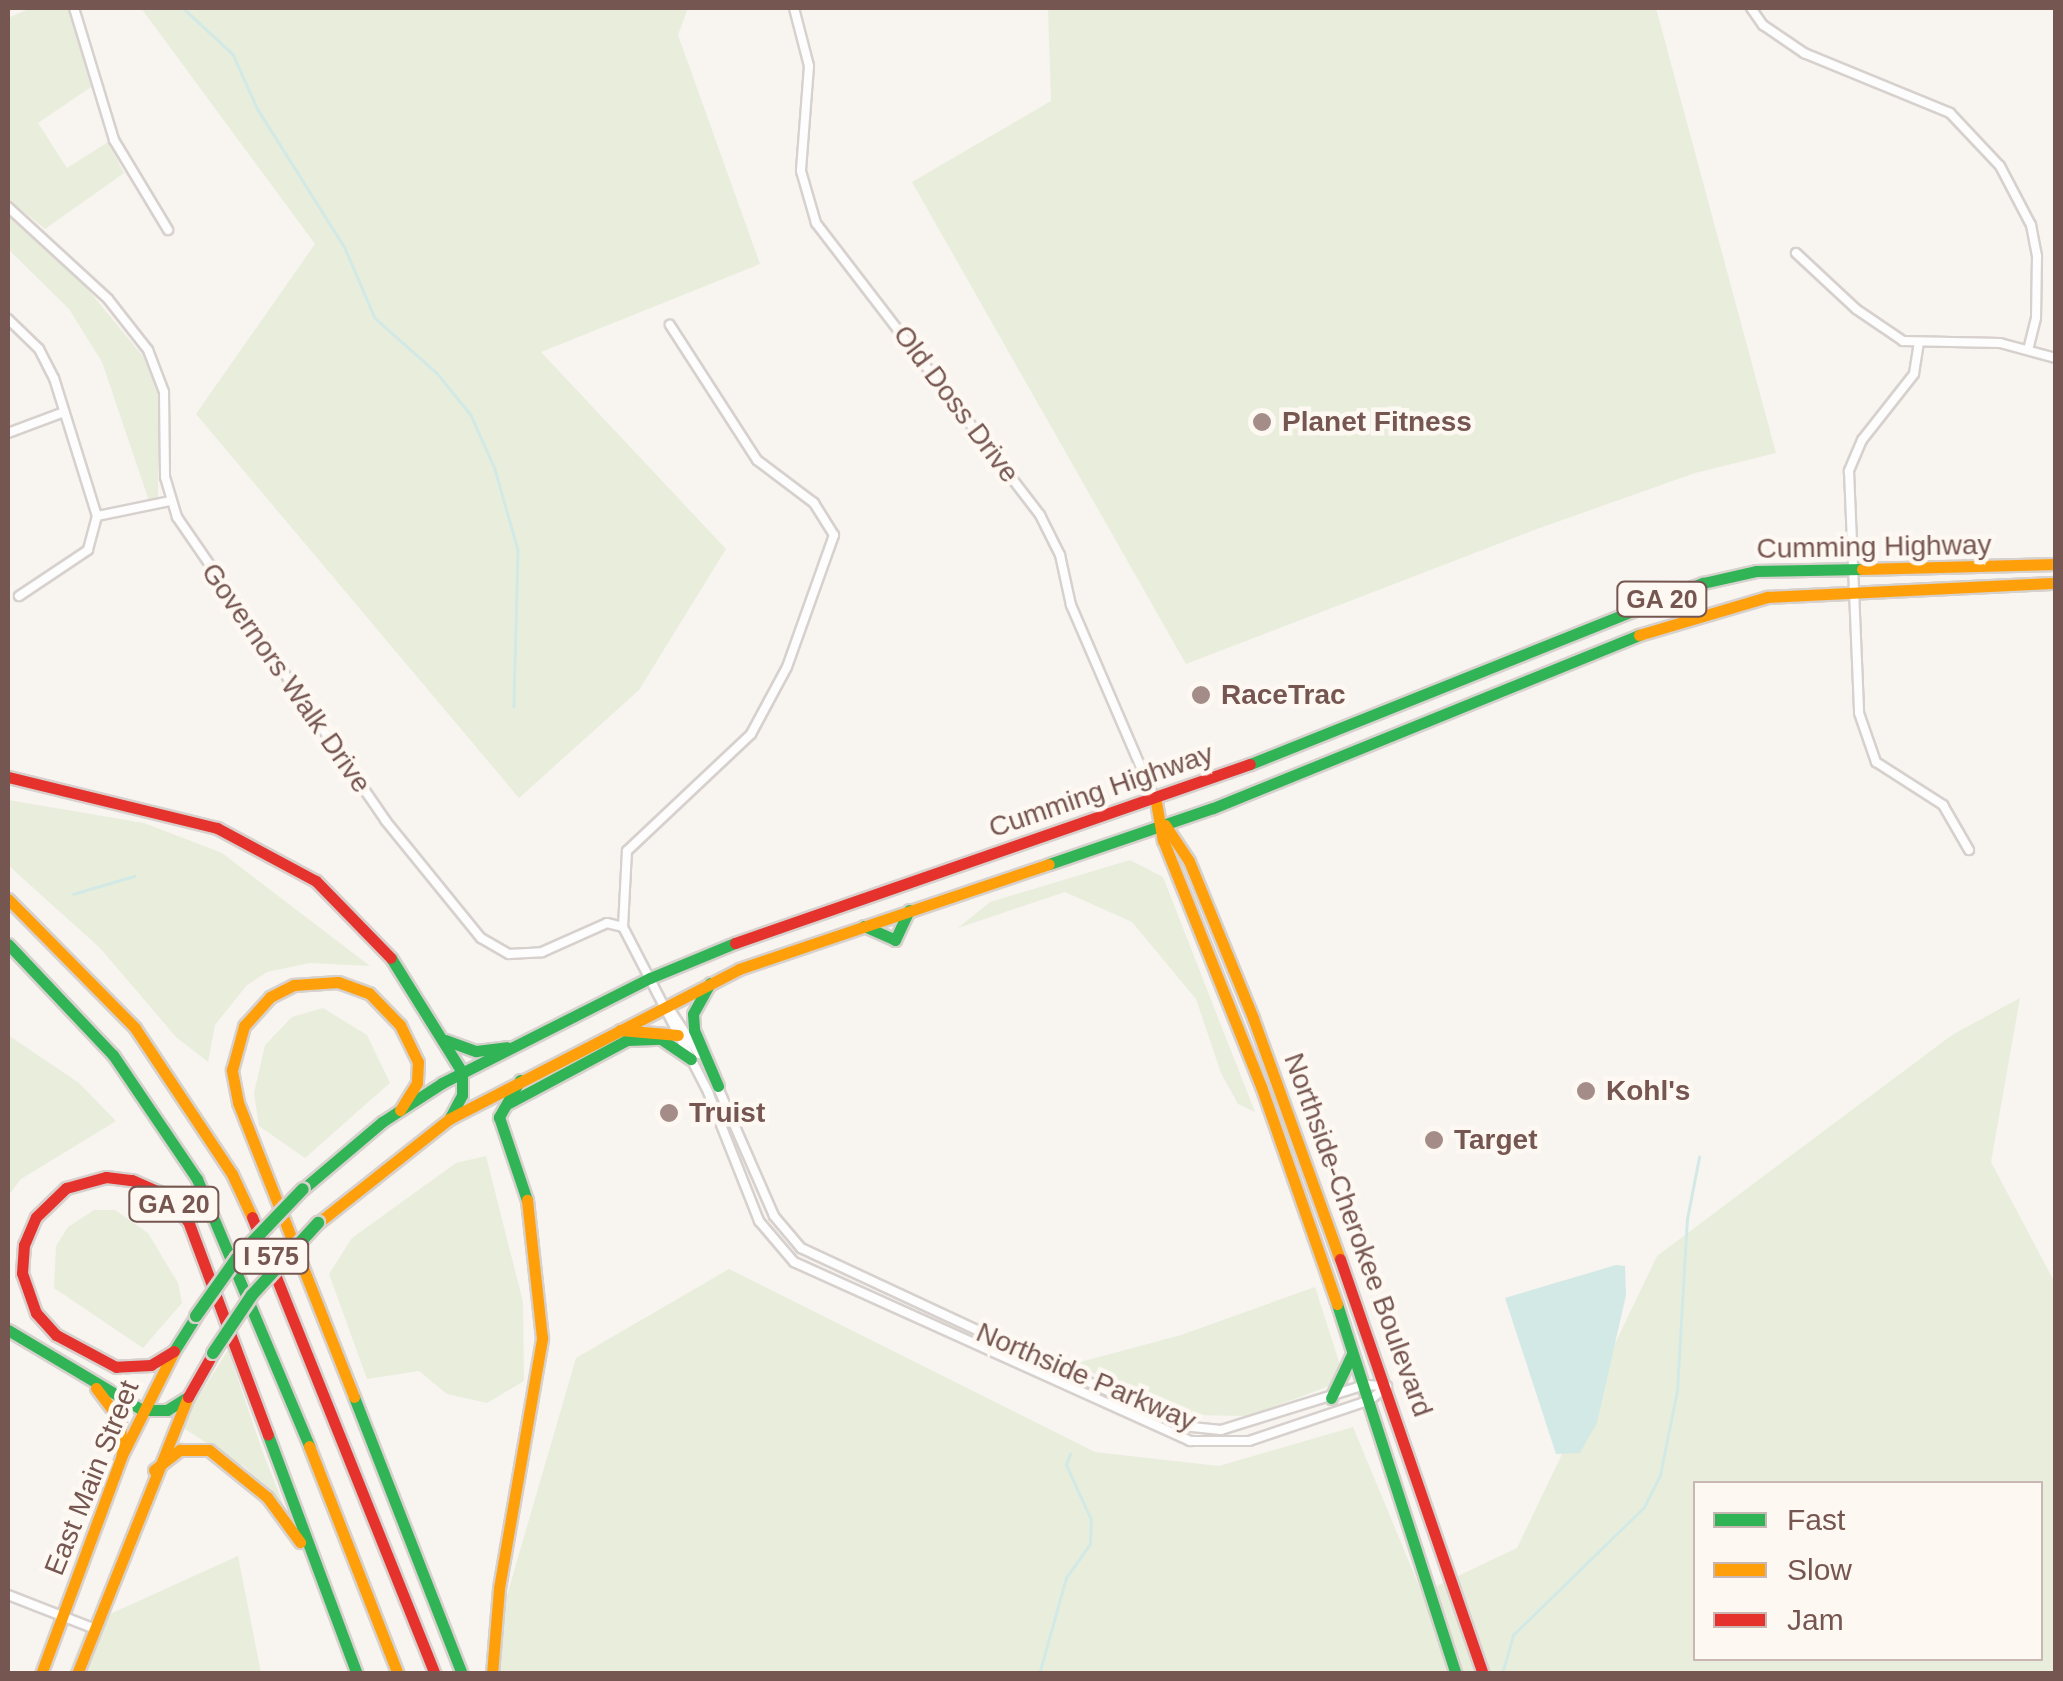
<!DOCTYPE html>
<html>
<head>
<meta charset="utf-8">
<style>
	body { margin:0 }
	#map { position:relative; width:2063px; height:1681px; overflow:hidden; background:#f8f4f0; font-family:Arial,sans-serif }
	div>[style] { position:absolute }
	[style*='--x'] { left:calc(var(--x)*1px); top:calc(var(--y)*1px); width:calc(var(--w)*1px); rotate:calc(var(--a)*1deg) }
	.green>* { inset:0; background:#e9eedc }
	.water>* { inset:0; background:#d2e9e6 }
	.stream>* { height:2.5px; margin:-1.25px; padding:0 1.25px; transform-origin:1.25px; border-radius:1.25px; background:#d2e9e6 }
	.roads { filter:drop-shadow(2px 0 #d7d1ce) drop-shadow(-2px 0 #d7d1ce) drop-shadow(0 2px #d7d1ce) drop-shadow(0 -2px #d7d1ce) }
	.street>* { height:8px; margin:-4px; padding:0 4px; transform-origin:4px; border-radius:4px; background:#fefdfd }
	.fast>* { height:11px; margin:-5.5px; padding:0 5.5px; transform-origin:5.5px; border-radius:5.5px; background:#30b455 }
	.slow>* { height:11px; margin:-5.5px; padding:0 5.5px; transform-origin:5.5px; border-radius:5.5px; background:#ff9f0a }
	.jam>* { height:11px; margin:-5.5px; padding:0 5.5px; transform-origin:5.5px; border-radius:5.5px; background:#e5322d }
	.bridges { filter:drop-shadow(2px 0 #d9cfcc) drop-shadow(-2px 0 #d9cfcc) drop-shadow(0 2px #d9cfcc) drop-shadow(0 -2px #d9cfcc) }
	.fast-bridge>* { height:12px; margin:-6px; padding:0 6px; transform-origin:6px; border-radius:6px; background:#30b455 }
	.dots>* { width:28px; height:28px; translate:-50% -50%; box-sizing:border-box; border:5px solid #fef8f3; border-radius:50% }
	span { translate:-50% -50%; white-space:nowrap; text-align:center; line-height:1.15; -webkit-text-stroke:9px #fef8f3; paint-order:stroke }
	.shield-label span { padding:2px 8px; background:#fef8f3; border:2px solid; border-radius:8px; -webkit-text-stroke-width:0 }
	.shield-label { font-size:25px; color:#765650; font-weight:700 }
	.street-label { font-size:28px; color:#765650 }
	.poi-label { font-size:28px; color:#765650; font-weight:700 }
	.left { translate:0 -50%; text-align:left }
	.frame { position:absolute; inset:0; border:10px solid #765650; pointer-events:none }
	.legend { position:absolute; left:1693px; top:1481px; width:350px; height:180px; box-sizing:border-box; background:#fef8f3; border:2px solid #c8b7b2; margin:0; padding:12px 18px; list-style:none; font-size:30px; color:#765650 }
	.legend li { display:flex; align-items:center; gap:20px; height:50px }
	.legend b { width:50px; border:2px solid #c8b7b2 }
</style>
</head>
<body>
<div id="map">
	<div class="green">
		<div style="clip-path:polygon(31px 8px,69px 8px,91px 87px,38px 123px,67px 168px,108px 142px,124px 173px,45px 229px,8px 199px,8px 18px)"></div>
		<div style="clip-path:polygon(141px 8px,688px 8px,678px 35px,760px 264px,541px 352px,726px 549px,639px 690px,519px 798px,196px 414px,315px 244px)"></div>
		<div style="clip-path:polygon(1048px 8px,1656px 8px,1776px 453px,1695px 473px,1537px 529px,1186px 664px,912px 182px,1051px 101px)"></div>
		<div style="clip-path:polygon(8px 216px,85px 286px,147px 361px,160px 402px,158px 497px,149px 501px,102px 362px,69px 309px,8px 249px)"></div>
		<div style="clip-path:polygon(8px 800px,144px 823px,222px 853px,370px 966px,310px 963px,267px 972px,247px 985px,215px 1025px,208px 1062px,176px 1037px,100px 948px,8px 865px)"></div>
		<div style="clip-path:polygon(1130px 860px,1163px 877px,1255px 1112px,1238px 1104px,1221px 1073px,1196px 999px,1132px 922px,1065px 892px,958px 928px,990px 902px)"></div>
		<div style="clip-path:polygon(evenodd,2020px 998px,1991px 1162px,2055px 1283px,2055px 1673px,491px 1674px,487px 1664px,576px 1358px,729px 1269px,1095px 1452px,1219px 1466px,1353px 1427px,1422px 1593px,1517px 1548px,1657px 1256px,1952px 1035px,2020px 998px,1696px 1484px,2040px 1484px,2040px 1658px,1696px 1658px,1696px 1484px)"></div>
		<div style="clip-path:polygon(323px 1008px,367px 1035px,390px 1083px,305px 1158px,259px 1126px,254px 1093px,265px 1045px,292px 1017px)"></div>
		<div style="clip-path:polygon(8px 1035px,79px 1083px,116px 1121px,21px 1179px,8px 1196px)"></div>
		<div style="clip-path:polygon(486px 1156px,523px 1302px,524px 1381px,487px 1403px,447px 1394px,419px 1371px,367px 1379px,329px 1274px,352px 1238px,456px 1163px)"></div>
		<div style="clip-path:polygon(94px 1210px,115px 1210px,148px 1233px,178px 1283px,182px 1303px,143px 1348px,54px 1288px,56px 1246px,68px 1227px)"></div>
		<div style="clip-path:polygon(1315px 1287px,1342px 1371px,1332px 1385px,1248px 1416px,1186px 1415px,1073px 1364px,1181px 1335px)"></div>
		<div style="clip-path:polygon(228px 1350px,262px 1450px,286px 1511px,246px 1468px,180px 1426px)"></div>
		<div style="clip-path:polygon(238px 1556px,261px 1673px,68px 1674px,88px 1624px)"></div>
	</div>
	<div class="water">
		<div style="clip-path:polygon(1616px 1265px,1625px 1266px,1626px 1295px,1597px 1423px,1580px 1453px,1556px 1454px,1505px 1298px)"></div>
	</div>
	<div class="stream">
		<div style="--x:183;--y:8;--w:68;--a:42.6"></div>
		<div style="--x:233;--y:54;--w:59;--a:66"></div>
		<div style="--x:257;--y:108;--w:165;--a:57.8"></div>
		<div style="--x:345;--y:248;--w:76;--a:66.8"></div>
		<div style="--x:375;--y:318;--w:83;--a:41.6"></div>
		<div style="--x:437;--y:373;--w:54;--a:51"></div>
		<div style="--x:471;--y:415;--w:59;--a:66"></div>
		<div style="--x:495;--y:469;--w:84;--a:74.1"></div>
		<div style="--x:518;--y:550;--w:156;--a:91.5"></div>
		<div style="--x:73;--y:894;--w:64;--a:-16.4"></div>
		<div style="--x:1039;--y:1674;--w:100;--a:-74.3"></div>
		<div style="--x:1066;--y:1578;--w:42;--a:-54.8"></div>
		<div style="--x:1090;--y:1544;--w:24;--a:-88"></div>
		<div style="--x:1091;--y:1520;--w:60;--a:-114.4"></div>
		<div style="--x:1066;--y:1465;--w:12;--a:-70"></div>
		<div style="--x:1502;--y:1674;--w:41;--a:-74.2"></div>
		<div style="--x:1513;--y:1635;--w:183;--a:-44.3"></div>
		<div style="--x:1644;--y:1507;--w:36;--a:-63"></div>
		<div style="--x:1660;--y:1475;--w:86;--a:-78.6"></div>
		<div style="--x:1677;--y:1391;--w:172;--a:-86.7"></div>
		<div style="--x:1687;--y:1219;--w:63;--a:-79"></div>
	</div>
	<div class="roads">
		<div class="street">
			<div style="--x:74;--y:8;--w:138;--a:73.1"></div>
			<div style="--x:114;--y:140;--w:105;--a:59"></div>
			<div style="--x:794;--y:8;--w:60;--a:75.5"></div>
			<div style="--x:809;--y:66;--w:105;--a:94.4"></div>
			<div style="--x:801;--y:171;--w:54;--a:73.9"></div>
			<div style="--x:816;--y:223;--w:368;--a:52.5"></div>
			<div style="--x:1040;--y:515;--w:45;--a:63.4"></div>
			<div style="--x:1060;--y:555;--w:51;--a:77.6"></div>
			<div style="--x:1071;--y:605;--w:215;--a:66.7"></div>
			<div style="--x:1751;--y:8;--w:21;--a:55"></div>
			<div style="--x:1763;--y:25;--w:50;--a:34.3"></div>
			<div style="--x:1804;--y:53;--w:158;--a:22.3"></div>
			<div style="--x:1950;--y:113;--w:73;--a:46.7"></div>
			<div style="--x:2000;--y:166;--w:67;--a:62.3"></div>
			<div style="--x:2031;--y:225;--w:32;--a:79"></div>
			<div style="--x:2037;--y:256;--w:62;--a:90.9"></div>
			<div style="--x:2036;--y:318;--w:33;--a:104"></div>
			<div style="--x:8;--y:207;--w:136;--a:42.6"></div>
			<div style="--x:108;--y:299;--w:65;--a:51.9"></div>
			<div style="--x:148;--y:350;--w:45;--a:69.1"></div>
			<div style="--x:164;--y:392;--w:85;--a:89.3"></div>
			<div style="--x:165;--y:477;--w:42;--a:73.3"></div>
			<div style="--x:177;--y:517;--w:368;--a:55.5"></div>
			<div style="--x:385;--y:820;--w:152;--a:50.9"></div>
			<div style="--x:481;--y:938;--w:32;--a:30"></div>
			<div style="--x:509;--y:954;--w:33;--a:-3"></div>
			<div style="--x:542;--y:952;--w:71;--a:-24"></div>
			<div style="--x:607;--y:923;--w:16;--a:14"></div>
			<div style="--x:623;--y:927;--w:186;--a:62.7"></div>
			<div style="--x:708;--y:1092;--w:139;--a:68.4"></div>
			<div style="--x:759;--y:1221;--w:54;--a:49.5"></div>
			<div style="--x:794;--y:1262;--w:435;--a:24.3"></div>
			<div style="--x:1190;--y:1441;--w:59;--a:0"></div>
			<div style="--x:1249;--y:1441;--w:128;--a:-18.7"></div>
			<div style="--x:1370;--y:1400;--w:22;--a:-39"></div>
			<div style="--x:1796;--y:253;--w:82;--a:43"></div>
			<div style="--x:1856;--y:309;--w:57;--a:34.2"></div>
			<div style="--x:1903;--y:341;--w:97;--a:1.2"></div>
			<div style="--x:2000;--y:343;--w:58;--a:15"></div>
			<div style="--x:8;--y:319;--w:43;--a:44.1"></div>
			<div style="--x:39;--y:349;--w:33;--a:63"></div>
			<div style="--x:54;--y:378;--w:145;--a:72.7"></div>
			<div style="--x:97;--y:516;--w:35;--a:105"></div>
			<div style="--x:88;--y:550;--w:83;--a:146.3"></div>
			<div style="--x:1919;--y:342;--w:32;--a:99"></div>
			<div style="--x:1914;--y:374;--w:84;--a:128.2"></div>
			<div style="--x:1862;--y:440;--w:34;--a:113"></div>
			<div style="--x:1849;--y:471;--w:242;--a:87.6"></div>
			<div style="--x:1859;--y:713;--w:52;--a:70.9"></div>
			<div style="--x:1876;--y:762;--w:80;--a:32.7"></div>
			<div style="--x:1943;--y:805;--w:52;--a:60"></div>
			<div style="--x:8;--y:433;--w:60;--a:-20.6"></div>
			<div style="--x:97;--y:516;--w:75;--a:-11.6"></div>
			<div style="--x:623;--y:927;--w:76;--a:-87"></div>
			<div style="--x:627;--y:851;--w:170;--a:-43.3"></div>
			<div style="--x:751;--y:734;--w:76;--a:-61.8"></div>
			<div style="--x:787;--y:667;--w:140;--a:-70.4"></div>
			<div style="--x:834;--y:535;--w:38;--a:-122"></div>
			<div style="--x:814;--y:503;--w:71;--a:-143"></div>
			<div style="--x:757;--y:460;--w:161;--a:-122.8"></div>
			<div style="--x:668;--y:1007;--w:56;--a:56.6"></div>
			<div style="--x:716;--y:1083;--w:145;--a:66.4"></div>
			<div style="--x:774;--y:1216;--w:42;--a:49.8"></div>
			<div style="--x:801;--y:1248;--w:353;--a:25"></div>
			<div style="--x:1121;--y:1397;--w:77;--a:22.9"></div>
			<div style="--x:1192;--y:1427;--w:29;--a:6"></div>
			<div style="--x:1221;--y:1430;--w:151;--a:-17.4"></div>
			<div style="--x:1365;--y:1385;--w:22;--a:3"></div>
			<div style="--x:8;--y:1595;--w:93;--a:21.3"></div>
		</div>
		<div class="fast">
			<div style="--x:1250;--y:764;--w:488;--a:-21.8"></div>
			<div style="--x:1703;--y:583;--w:54;--a:-12.8"></div>
			<div style="--x:1756;--y:571;--w:106;--a:-1.1"></div>
			<div style="--x:1049;--y:864;--w:173;--a:-18.9"></div>
			<div style="--x:1213;--y:808;--w:460;--a:-22.1"></div>
			<div style="--x:864;--y:926;--w:34;--a:24"></div>
			<div style="--x:895;--y:940;--w:33;--a:-65"></div>
			<div style="--x:8;--y:944;--w:153;--a:46.6"></div>
			<div style="--x:113;--y:1055;--w:150;--a:55.9"></div>
			<div style="--x:197;--y:1179;--w:290;--a:67.2"></div>
			<div style="--x:391;--y:958;--w:134;--a:58.1"></div>
			<div style="--x:462;--y:1072;--w:23;--a:90"></div>
			<div style="--x:462;--y:1095;--w:27;--a:118"></div>
			<div style="--x:710;--y:983;--w:35;--a:119"></div>
			<div style="--x:693;--y:1014;--w:16;--a:86"></div>
			<div style="--x:694;--y:1030;--w:61;--a:66.8"></div>
			<div style="--x:445;--y:1040;--w:33;--a:20"></div>
			<div style="--x:476;--y:1051;--w:31;--a:-7"></div>
			<div style="--x:520;--y:1080;--w:43;--a:119.6"></div>
			<div style="--x:499;--y:1117;--w:88;--a:71.4"></div>
			<div style="--x:509;--y:1103;--w:134;--a:-28.1"></div>
			<div style="--x:627;--y:1040;--w:34;--a:-2"></div>
			<div style="--x:661;--y:1039;--w:36;--a:34"></div>
			<div style="--x:303;--y:1189;--w:104;--a:-40.3"></div>
			<div style="--x:382;--y:1122;--w:72;--a:-33"></div>
			<div style="--x:442;--y:1083;--w:233;--a:-26.8"></div>
			<div style="--x:650;--y:978;--w:92;--a:-22.4"></div>
			<div style="--x:1337;--y:1304;--w:389;--a:72.2"></div>
			<div style="--x:8;--y:1330;--w:156;--a:30.8"></div>
			<div style="--x:142;--y:1410;--w:25;--a:0"></div>
			<div style="--x:167;--y:1410;--w:25;--a:-32"></div>
			<div style="--x:174;--y:1351;--w:41;--a:-57.8"></div>
			<div style="--x:354;--y:1397;--w:297;--a:68.7"></div>
			<div style="--x:1331;--y:1398;--w:49;--a:-64.5"></div>
			<div style="--x:268;--y:1435;--w:255;--a:69.6"></div>
		</div>
		<div class="slow">
			<div style="--x:1862;--y:569;--w:194;--a:-1.5"></div>
			<div style="--x:1639;--y:635;--w:134;--a:-16.5"></div>
			<div style="--x:1767;--y:597;--w:289;--a:-2.8"></div>
			<div style="--x:1156;--y:802;--w:39;--a:80"></div>
			<div style="--x:1163;--y:840;--w:265;--a:68.3"></div>
			<div style="--x:1261;--y:1086;--w:231;--a:70.8"></div>
			<div style="--x:1165;--y:825;--w:43;--a:56.3"></div>
			<div style="--x:1189;--y:861;--w:170;--a:67.8"></div>
			<div style="--x:1253;--y:1018;--w:256;--a:70.2"></div>
			<div style="--x:8;--y:899;--w:181;--a:45.4"></div>
			<div style="--x:135;--y:1028;--w:175;--a:56.4"></div>
			<div style="--x:232;--y:1174;--w:47;--a:65.1"></div>
			<div style="--x:620;--y:1030;--w:58;--a:4.9"></div>
			<div style="--x:318;--y:1223;--w:167;--a:-38.4"></div>
			<div style="--x:449;--y:1119;--w:326;--a:-27.3"></div>
			<div style="--x:739;--y:969;--w:327;--a:-18.7"></div>
			<div style="--x:96;--y:1388;--w:40;--a:53"></div>
			<div style="--x:120;--y:1420;--w:35;--a:87"></div>
			<div style="--x:354;--y:1397;--w:317;--a:-111.5"></div>
			<div style="--x:238;--y:1102;--w:33;--a:-101"></div>
			<div style="--x:232;--y:1070;--w:46;--a:-74.7"></div>
			<div style="--x:244;--y:1026;--w:39;--a:-48"></div>
			<div style="--x:270;--y:997;--w:27;--a:-27"></div>
			<div style="--x:294;--y:985;--w:44;--a:-3.9"></div>
			<div style="--x:338;--y:982;--w:33;--a:20"></div>
			<div style="--x:369;--y:993;--w:45;--a:45.9"></div>
			<div style="--x:400;--y:1025;--w:41;--a:64.1"></div>
			<div style="--x:418;--y:1062;--w:21;--a:93"></div>
			<div style="--x:417;--y:1083;--w:32;--a:122"></div>
			<div style="--x:309;--y:1446;--w:245;--a:68.7"></div>
			<div style="--x:154;--y:1470;--w:33;--a:-38"></div>
			<div style="--x:180;--y:1450;--w:29;--a:0"></div>
			<div style="--x:209;--y:1450;--w:75;--a:39"></div>
			<div style="--x:267;--y:1497;--w:56;--a:53.7"></div>
			<div style="--x:41;--y:1674;--w:233;--a:-69.7"></div>
			<div style="--x:122;--y:1455;--w:116;--a:-63.4"></div>
			<div style="--x:77;--y:1674;--w:296;--a:-68.2"></div>
			<div style="--x:492;--y:1674;--w:86;--a:-85.3"></div>
			<div style="--x:499;--y:1588;--w:254;--a:-80.2"></div>
			<div style="--x:542;--y:1338;--w:139;--a:-96.2"></div>
		</div>
		<div class="jam">
			<div style="--x:8;--y:777;--w:215;--a:13.7"></div>
			<div style="--x:217;--y:828;--w:112;--a:28.2"></div>
			<div style="--x:316;--y:881;--w:107;--a:45.8"></div>
			<div style="--x:735;--y:943;--w:545;--a:-19.17"></div>
			<div style="--x:252;--y:1217;--w:492;--a:68.2"></div>
			<div style="--x:1340;--y:1259;--w:439;--a:71"></div>
			<div style="--x:174;--y:1351;--w:27;--a:149"></div>
			<div style="--x:151;--y:1365;--w:35;--a:177"></div>
			<div style="--x:116;--y:1367;--w:68;--a:-151.9"></div>
			<div style="--x:56;--y:1335;--w:30;--a:-132"></div>
			<div style="--x:36;--y:1313;--w:42;--a:-109.3"></div>
			<div style="--x:22;--y:1273;--w:28;--a:-86"></div>
			<div style="--x:24;--y:1245;--w:30;--a:-67"></div>
			<div style="--x:36;--y:1217;--w:42;--a:-44"></div>
			<div style="--x:66;--y:1188;--w:41;--a:-15.4"></div>
			<div style="--x:106;--y:1177;--w:26;--a:7"></div>
			<div style="--x:132;--y:1180;--w:36;--a:24"></div>
			<div style="--x:165;--y:1195;--w:35;--a:49"></div>
			<div style="--x:188;--y:1221;--w:228;--a:69.5"></div>
			<div style="--x:188;--y:1397;--w:51;--a:-60.4"></div>
		</div>
	</div>
	<div class="bridges">
		<div class="fast-bridge">
			<div style="--x:196;--y:1316;--w:71;--a:-54.7"></div>
			<div style="--x:237;--y:1258;--w:95;--a:-46.3"></div>
			<div style="--x:213;--y:1353;--w:70;--a:-56.1"></div>
			<div style="--x:252;--y:1295;--w:98;--a:-47.5"></div>
		</div>
	</div>
	<div class="dots">
		<div style="left:1262px;top:422px;background:#a48d88"></div>
		<div style="left:1201px;top:695px;background:#a48d88"></div>
		<div style="left:1586px;top:1091px;background:#a48d88"></div>
		<div style="left:669px;top:1113px;background:#a48d88"></div>
		<div style="left:1434px;top:1140px;background:#a48d88"></div>
	</div>
	<div class="shield-label">
		<span style="left:1662px;top:599px">GA 20</span>
		<span style="left:174px;top:1204px">GA 20</span>
		<span style="left:271px;top:1256px">I 575</span>
	</div>
	<div class="street-label">
		<span style="left:956px;top:404px;rotate:53deg">Old Doss Drive</span>
		<span style="left:1874px;top:547px;rotate:-1deg">Cumming Highway</span>
		<span style="left:286px;top:678px;rotate:55deg">Governors Walk Drive</span>
		<span style="left:1101px;top:791px;rotate:-19deg">Cumming Highway</span>
		<span style="left:1358px;top:1235px;rotate:70deg">Northside-Cherokee Boulevard</span>
		<span style="left:1086px;top:1377px;rotate:23deg">Northside Parkway</span>
		<span style="left:92px;top:1478px;rotate:-68deg">East Main Street</span>
	</div>
	<div class="poi-label">
		<span class="left" style="left:1282px;top:422px">Planet Fitness</span>
		<span class="left" style="left:1221px;top:695px">RaceTrac</span>
		<span class="left" style="left:1606px;top:1091px">Kohl's</span>
		<span class="left" style="left:689px;top:1113px">Truist</span>
		<span class="left" style="left:1454px;top:1140px">Target</span>
	</div>
	<div class="frame"></div>
	<ul class="legend">
	<li><b style="height:12px;background:#30b455"></b>Fast</li>
	<li><b style="height:12px;background:#ff9f0a"></b>Slow</li>
	<li><b style="height:12px;background:#e5322d"></b>Jam</li>
	</ul>
</div>
</body>
</html>
